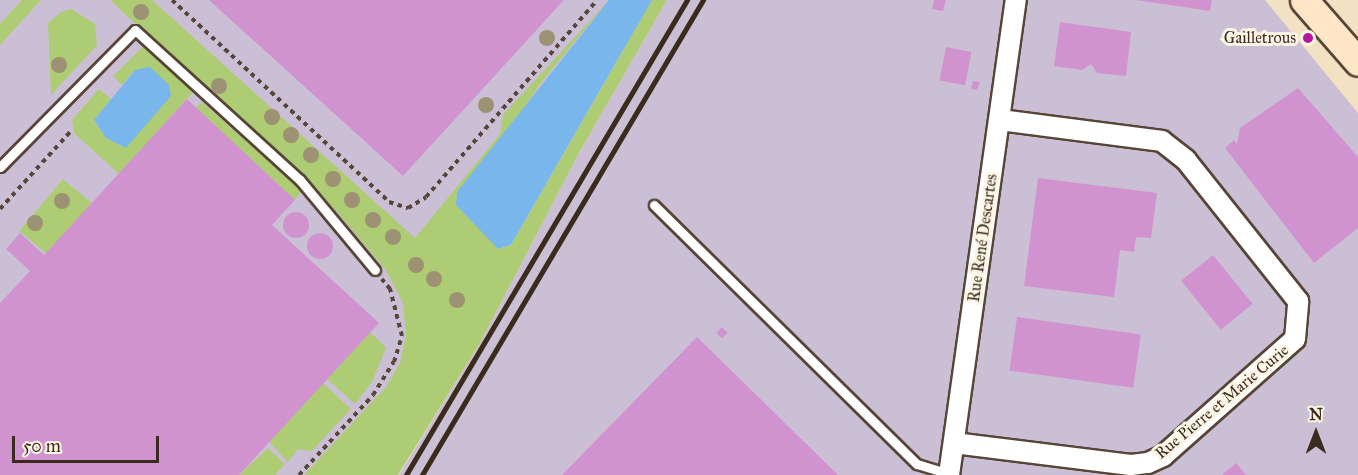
<!DOCTYPE html>
<html>
<head>
<meta charset="utf-8">
<style>
	body { margin:0 }
	#map { position:relative; width:1358px; height:475px; overflow:hidden; background:#f3e1c4; font-family:"IM FELL Great Primer",serif }
	div>[style] { position:absolute }
	[style*='--x'] { left:calc(var(--x)*1px); top:calc(var(--y)*1px); width:calc(var(--w)*1px); rotate:calc(var(--a)*1deg) }
	.industrial>* { inset:0; background:#cbbfd5 }
	.green>* { inset:0; background:#aecc73; transform-origin:0 0 }
	.water>* { inset:0; background:#79b6eb }
	.building>* { inset:0; background:#d193cf; transform-origin:0 0 }
	.round { border-radius:50% }
	.path>* { height:4px; margin-top:-2px; transform-origin:0; background:repeating-linear-gradient(90deg,#574537 0 4.5px,transparent 0 9px) }
	.roads { filter:drop-shadow(2px 0 #574537) drop-shadow(-2px 0 #574537) drop-shadow(0 2px #574537) drop-shadow(0 -2px #574537) }
	.lane>* { height:9px; margin:-4.5px; padding:0 4.5px; transform-origin:4.5px; border-radius:4.5px; background:#fff }
	.street>* { height:20px; margin:-10px; padding:0 10px; transform-origin:10px; border-radius:10px; background:#fff }
	.secondary>* { height:27px; margin:-13.5px; padding:0 13.5px; transform-origin:13.5px; border-radius:13.5px; background:#fde5c5 }
	.rail>* { height:4.5px; margin:-2.25px; padding:0 2.25px; transform-origin:2.25px; border-radius:2.25px; background:#3b2a1e }
	.trees>* { width:16px; height:16px; margin:-8px; border-radius:50%; background:#9e9274 }
	.dots>* { width:16px; height:16px; translate:-50% -50%; box-sizing:border-box; border:3px solid #fcf5e5; border-radius:50% }
	span { translate:-50% -50%; white-space:nowrap; text-align:center; line-height:1.15; -webkit-text-stroke:6px #fcf5e5; paint-order:stroke }
	.poi-label { font-size:16px; color:#3b2a1e }
	.right { translate:-100% -50%; text-align:right }
	.street-label { font-size:16px; color:#3b2a1e }
	.north { position:absolute; left:1286px; top:403px; width:60px; height:60px; -webkit-text-stroke:4px #fcf5e5; paint-order:stroke; rotate:0deg; font-size:16px; font-weight:700; line-height:24px; text-align:center; color:#3b2a1e }
	.north::after { content:''; display:block; margin:auto; width:21px; height:27px; background:#3b2a1e; clip-path:polygon(50% 0,100% 100%,50% 72%,0 100%) }
	.scale { position:absolute; left:12px; top:436px; width:147px; height:27px; box-sizing:border-box; border:3px solid #3b2a1e; border-top:0; padding-left:8px; font-size:18px; line-height:21px; white-space:nowrap; color:#3b2a1e; -webkit-text-stroke:4px #fcf5e5; paint-order:stroke }
</style>
</head>
<body>
<div id="map">
	<div class="industrial">
		<div style="clip-path:polygon(0 0,656px 0,340px 475px,0 475px)"></div>
		<div style="clip-path:polygon(667px 0,1265px 0,1358px 113px,1358px 475px,399px 475px,480px 343px,580px 151px)"></div>
	</div>
	<div class="green">
		<div style="clip-path:polygon(22px 0,41px 0,0 45px,0 24px)"></div>
		<div style="clip-path:polygon(110px 0,152px 0,415px 238px,500px 134px,503px 115px,609px 0,540px 84px,513px 125px,498px 249px,511px 245px,652px 0,667px 0,580px 151px,480px 343px,398px 475px,304px 475px,386px 387px,400px 363px,406px 335px,403px 303px,386px 270px,337px 212px)"></div>
		<div style="clip-path:polygon(71px 9px,95px 24px,97px 45px,51px 95px,48px 23px,61px 12px)"></div>
		<div style="clip-path:polygon(144px 46px,193px 92px,119px 174px,74px 133px,72px 120px,99px 89px,111px 99px,94px 121px,106px 138px,126px 148px,135px 70px,122px 85px,113px 76px)"></div>
		<div style="clip-path:polygon(202px 102px,302px 191px,295px 200px,196px 108px)"></div>
		<div style="left:63px;top:179px;width:38px;height:68px;rotate:40deg"></div>
		<div style="clip-path:polygon(370px 332px,386px 348px,372px 382px,355px 404px,327px 379px)"></div>
		<div style="clip-path:polygon(323px 383px,351px 409px,312px 451px,298px 449px,288px 462px,269px 442px)"></div>
		<div style="clip-path:polygon(268px 448px,285px 464px,275px 475px,239px 475px)"></div>
	</div>
	<div class="water">
		<div style="clip-path:polygon(609px 0,652px 0,511px 245px,498px 249px,456px 205px,457px 192px)"></div>
		<div style="clip-path:polygon(150px 67px,169px 85px,171px 96px,126px 148px,106px 138px,94px 120px,135px 70px)"></div>
	</div>
	<div class="building">
		<div style="clip-path:polygon(209px 0,564px 0,403px 176px)"></div>
		<div style="clip-path:polygon(934px 0,946px 0,943px 11px,932px 9px)"></div>
		<div style="clip-path:polygon(1136px 0,1212px 0,1210px 11px)"></div>
		<div style="clip-path:polygon(1060px 22px,1131px 32px,1126px 76px,1097px 73px,1091px 64px,1082px 70px,1054px 66px)"></div>
		<div style="left:946px;top:47px;width:26px;height:34px;rotate:11deg"></div>
		<div style="clip-path:polygon(973px 81px,980px 82px,977px 90px,971px 89px)"></div>
		<div style="clip-path:polygon(1298px 88px,1358px 157px,1358px 228px,1314px 263px,1225px 148px,1234px 140px,1237px 144px,1240px 128px)"></div>
		<div style="clip-path:polygon(187px 99px,295px 200px,272px 225px,379px 323px,239px 475px,0 475px,0 303px,30px 271px,6px 249px,20px 233px,44px 255px)"></div>
		<div style="clip-path:polygon(1038px 178px,1157px 193px,1151px 238px,1136px 237px,1134px 252px,1120px 250px,1114px 297px,1024px 286px)"></div>
		<div class="round" style="left:283px;top:212px;width:26px;height:26px"></div>
		<div class="round" style="left:307px;top:233px;width:26px;height:26px"></div>
		<div style="left:1213px;top:255px;width:63px;height:41px;rotate:51deg"></div>
		<div style="left:1017px;top:317px;width:125px;height:54px;rotate:8deg"></div>
		<div style="left:722px;top:327px;width:8px;height:8px;rotate:45deg"></div>
		<div style="clip-path:polygon(697px 337px,838px 475px,562px 475px)"></div>
		<div style="clip-path:polygon(1236px 463px,1246px 475px,1222px 475px)"></div>
	</div>
	<div class="path">
		<div style="--x:172;--y:0;--w:296;--a:42.9"></div>
		<div style="--x:389;--y:202;--w:20;--a:18"></div>
		<div style="--x:408;--y:208;--w:21;--a:-31"></div>
		<div style="--x:426;--y:197;--w:261;--a:-49"></div>
		<div style="--x:0;--y:209;--w:105;--a:-47.7"></div>
		<div style="--x:299;--y:475;--w:109;--a:-47.2"></div>
		<div style="--x:373;--y:395;--w:39;--a:-58"></div>
		<div style="--x:394;--y:362;--w:27;--a:-73"></div>
		<div style="--x:402;--y:336;--w:49;--a:-104.3"></div>
		<div style="--x:390;--y:289;--w:13;--a:-129"></div>
	</div>
	<div class="roads">
		<div class="lane">
			<div style="--x:0;--y:167;--w:192;--a:-45.4"></div>
			<div style="--x:135;--y:30;--w:223;--a:42.3"></div>
			<div style="--x:300;--y:180;--w:117;--a:50.2"></div>
			<div style="--x:654;--y:205;--w:369;--a:44.6"></div>
			<div style="--x:917;--y:464;--w:34;--a:17"></div>
		</div>
		<div class="street">
			<div style="--x:954;--y:443;--w:178;--a:7.1"></div>
			<div style="--x:1131;--y:465;--w:17;--a:-7"></div>
			<div style="--x:1148;--y:463;--w:17;--a:-25"></div>
			<div style="--x:1163;--y:456;--w:176;--a:-41.6"></div>
			<div style="--x:1295;--y:339;--w:38;--a:-85"></div>
			<div style="--x:1298;--y:301;--w:180;--a:-128.5"></div>
			<div style="--x:1186;--y:160;--w:31;--a:-142"></div>
			<div style="--x:1162;--y:141;--w:163;--a:-172.6"></div>
			<div style="--x:949;--y:475;--w:480;--a:-82"></div>
		</div>
		<div class="secondary">
			<div style="--x:1304;--y:0;--w:82;--a:48.9"></div>
		</div>
	</div>
	<div class="rail">
		<div style="--x:406;--y:475;--w:552;--a:-59.39"></div>
		<div style="--x:422;--y:475;--w:552;--a:-59.39"></div>
	</div>
	<div class="trees">
		<div style="left:141px;top:12px"></div>
		<div style="left:547px;top:38px"></div>
		<div style="left:59px;top:65px"></div>
		<div style="left:219px;top:86px"></div>
		<div style="left:486px;top:105px"></div>
		<div style="left:272px;top:117px"></div>
		<div style="left:291px;top:135px"></div>
		<div style="left:311px;top:155px"></div>
		<div style="left:333px;top:179px"></div>
		<div style="left:352px;top:200px"></div>
		<div style="left:62px;top:201px"></div>
		<div style="left:373px;top:220px"></div>
		<div style="left:35px;top:223px"></div>
		<div style="left:393px;top:237px"></div>
		<div style="left:416px;top:265px"></div>
		<div style="left:434px;top:279px"></div>
		<div style="left:457px;top:300px"></div>
	</div>
	<div class="dots">
		<div style="left:1308px;top:38px;background:#b5179e"></div>
	</div>
	<div class="poi-label">
		<span class="right" style="left:1296px;top:38px">Gailletrous</span>
	</div>
	<div class="street-label">
		<span style="left:983px;top:238px;rotate:-82deg">Rue René Descartes</span>
		<span style="left:1222px;top:402px;rotate:-40deg">Rue Pierre et Marie Curie</span>
	</div>
	<div class="north">N</div>
	<div class="scale">50 m</div>
</div>
</body>
</html>
